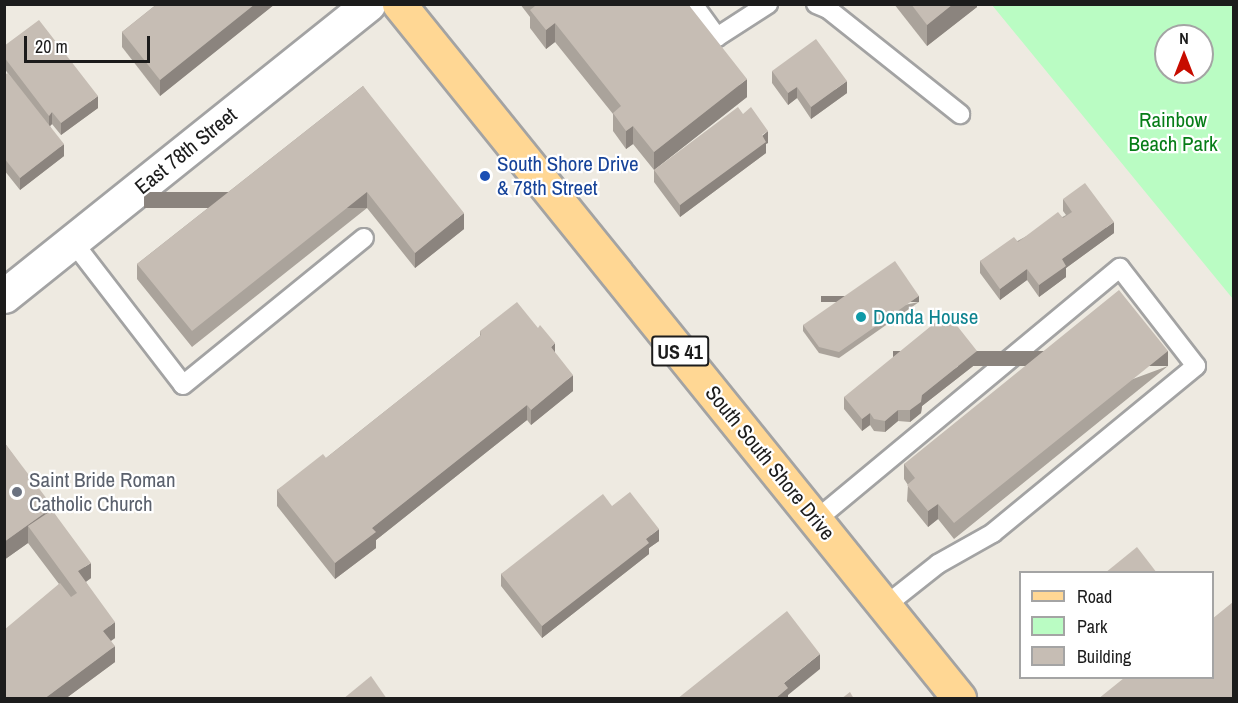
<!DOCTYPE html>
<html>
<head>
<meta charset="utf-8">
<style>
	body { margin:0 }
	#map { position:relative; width:1238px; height:703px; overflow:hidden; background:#eeeae1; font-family:"Archivo Narrow",sans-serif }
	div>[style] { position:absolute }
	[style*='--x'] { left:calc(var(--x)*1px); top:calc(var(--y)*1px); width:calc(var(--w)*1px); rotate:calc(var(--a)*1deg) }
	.park>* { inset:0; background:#bafcc3 }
	.roads { filter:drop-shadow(2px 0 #a3a3a3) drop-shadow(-2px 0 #a3a3a3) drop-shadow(0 2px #a3a3a3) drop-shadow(0 -2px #a3a3a3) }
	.lane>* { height:18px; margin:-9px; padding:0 9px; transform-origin:9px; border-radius:9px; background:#fff }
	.street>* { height:33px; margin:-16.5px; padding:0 16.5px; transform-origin:16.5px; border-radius:16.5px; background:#fff }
	.primary>* { height:33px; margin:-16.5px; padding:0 16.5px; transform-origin:16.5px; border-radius:16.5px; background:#ffd794 }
	.wall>* { inset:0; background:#aaa39b }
	.shaded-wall>* { inset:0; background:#8b847e; transform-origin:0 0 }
	.building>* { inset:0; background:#c6bdb4 }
	.dots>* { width:16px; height:16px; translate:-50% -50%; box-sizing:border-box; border:3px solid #fff; border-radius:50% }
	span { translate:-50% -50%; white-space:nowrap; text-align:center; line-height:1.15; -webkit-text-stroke:4.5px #fff; paint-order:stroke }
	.shield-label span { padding:2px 4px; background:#fff; border:2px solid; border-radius:4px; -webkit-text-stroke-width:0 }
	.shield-label { font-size:20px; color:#1c1c1c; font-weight:700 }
	.park-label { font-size:21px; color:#067d17 }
	.street-label { font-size:21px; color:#1c1c1c }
	.transit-label { font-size:21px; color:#164399 }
	.left { translate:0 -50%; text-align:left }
	.culture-label { font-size:21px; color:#0d838f }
	.worship-label { font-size:21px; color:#5b616d }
	.frame { position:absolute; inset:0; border:6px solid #1c1c1c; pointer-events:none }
	.legend { position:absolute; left:1019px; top:571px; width:195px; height:108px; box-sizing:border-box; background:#fff; border:2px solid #a4a4a4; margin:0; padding:8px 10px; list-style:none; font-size:18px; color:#1c1c1c }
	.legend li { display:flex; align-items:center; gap:12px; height:30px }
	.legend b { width:30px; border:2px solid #a4a4a4 }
	.north { position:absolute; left:1154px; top:24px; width:60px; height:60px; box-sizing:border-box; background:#fff; border:2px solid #a4a4a4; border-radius:50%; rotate:0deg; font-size:16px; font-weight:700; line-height:24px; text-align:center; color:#1c1c1c }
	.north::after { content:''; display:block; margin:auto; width:21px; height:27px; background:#c70c00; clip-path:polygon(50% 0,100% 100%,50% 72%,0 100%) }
	.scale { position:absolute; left:24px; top:36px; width:126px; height:27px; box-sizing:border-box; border:3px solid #1c1c1c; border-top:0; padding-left:8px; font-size:18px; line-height:21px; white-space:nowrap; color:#1c1c1c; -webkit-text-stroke:4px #fff; paint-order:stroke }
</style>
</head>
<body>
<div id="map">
	<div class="park">
		<div style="clip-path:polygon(evenodd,992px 5px,1233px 5px,1233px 299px,992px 5px,1166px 36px,1202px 36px,1202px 72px,1166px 72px,1166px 36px)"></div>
	</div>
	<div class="roads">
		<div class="lane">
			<div style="--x:693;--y:4;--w:41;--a:54"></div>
			<div style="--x:717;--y:37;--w:61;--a:-32.9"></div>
			<div style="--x:816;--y:4;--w:13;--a:23"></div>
			<div style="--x:828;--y:9;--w:169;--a:38.5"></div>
			<div style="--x:73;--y:242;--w:180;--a:52.4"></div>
			<div style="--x:183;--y:385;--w:233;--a:-39.1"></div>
			<div style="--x:816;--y:520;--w:395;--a:-39.7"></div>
			<div style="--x:1120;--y:268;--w:124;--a:52.2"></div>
			<div style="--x:1196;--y:366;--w:263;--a:140.6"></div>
			<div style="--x:993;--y:533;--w:63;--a:150.6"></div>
			<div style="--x:938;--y:564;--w:68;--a:141.6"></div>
		</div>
		<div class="street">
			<div style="--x:4;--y:296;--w:467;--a:-38.7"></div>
		</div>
		<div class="primary">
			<div style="--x:399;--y:4;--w:892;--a:51.1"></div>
		</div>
	</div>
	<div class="wall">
		<div style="clip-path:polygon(157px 4px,275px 4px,160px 96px,122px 47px,122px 32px)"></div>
		<div style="clip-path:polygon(520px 4px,688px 4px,747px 97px,654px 170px,633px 144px,626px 149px,613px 131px,613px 114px,555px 42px,546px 49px,530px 28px,530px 17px)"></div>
		<div style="clip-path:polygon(894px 4px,977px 4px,977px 7px,927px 46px)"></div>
		<div style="clip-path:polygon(4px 46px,98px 108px,61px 135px,52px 124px,50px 126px,64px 156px,20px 190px,4px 170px,4px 75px,12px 79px,4px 68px)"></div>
		<div style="clip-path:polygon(772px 71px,847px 93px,811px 119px,797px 98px,788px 105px,772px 83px)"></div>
		<div style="clip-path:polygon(363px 86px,464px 229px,415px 268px,367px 208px,192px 347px,137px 279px,137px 264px)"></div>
		<div style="clip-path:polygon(768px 143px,766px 144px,766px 153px,680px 217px,654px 182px,654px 170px)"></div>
		<div style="clip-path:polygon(1063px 199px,1114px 233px,1066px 268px,1066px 277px,1039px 297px,1027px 280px,1000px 300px,980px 273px,980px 261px,1066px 215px,1063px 211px)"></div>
		<div style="clip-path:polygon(919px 302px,839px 358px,819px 353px,803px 331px,803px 325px)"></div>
		<div style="clip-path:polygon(480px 331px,555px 353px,573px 391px,531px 425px,527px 420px,376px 540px,376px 548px,335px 579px,277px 506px,277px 490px,326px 458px,480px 336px)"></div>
		<div style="clip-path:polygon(977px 363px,922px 406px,921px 413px,910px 422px,898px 421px,885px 432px,874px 431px,870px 425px,862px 431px,844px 409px,844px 397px)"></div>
		<div style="clip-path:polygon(1168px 366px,954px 539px,938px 519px,928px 527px,907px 501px,908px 485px,904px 479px,904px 464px)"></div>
		<div style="clip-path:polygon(4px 442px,53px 511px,91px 578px,86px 582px,115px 638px,111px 641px,115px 662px,65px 699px,4px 699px,59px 584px,28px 543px,4px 560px)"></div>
		<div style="clip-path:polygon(612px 506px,659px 541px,649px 548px,649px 554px,542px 638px,501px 586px,501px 574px)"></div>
	</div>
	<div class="shaded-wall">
		<div style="clip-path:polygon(255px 4px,275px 4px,160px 96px,160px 80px)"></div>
		<div style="clip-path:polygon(953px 4px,977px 4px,977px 7px,927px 46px,927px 25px)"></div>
		<div style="clip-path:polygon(555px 23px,555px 42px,546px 49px,546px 30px)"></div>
		<div style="clip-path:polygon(747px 79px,747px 97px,654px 170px,654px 152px)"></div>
		<div style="clip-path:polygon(847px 81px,847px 93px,811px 119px,811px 107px)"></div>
		<div style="clip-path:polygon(797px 87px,797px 98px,788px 105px,788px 93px)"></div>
		<div style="clip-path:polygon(98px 96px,98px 108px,61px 135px,61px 123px)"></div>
		<div style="clip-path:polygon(52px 112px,52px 124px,49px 127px,49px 116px)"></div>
		<div style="clip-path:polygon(633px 126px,633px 144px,626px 149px,626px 131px)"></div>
		<div style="clip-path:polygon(768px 131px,768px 143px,766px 144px,766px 153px,680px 217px,680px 205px)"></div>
		<div style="clip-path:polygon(64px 144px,64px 156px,20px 190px,20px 178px)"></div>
		<div style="left:367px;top:192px;width:16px;height:223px;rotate:90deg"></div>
		<div style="clip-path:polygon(464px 213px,464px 229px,415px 268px,415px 253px)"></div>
		<div style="clip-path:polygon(1114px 222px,1114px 233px,1066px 268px,1066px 277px,1039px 297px,1039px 285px,1062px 259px)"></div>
		<div style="clip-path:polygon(1027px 269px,1027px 280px,1000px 300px,1000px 289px)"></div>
		<div style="left:919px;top:296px;width:6px;height:98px;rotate:90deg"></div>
		<div style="clip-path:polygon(555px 343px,555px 359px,551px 347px)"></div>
		<div style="clip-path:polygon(977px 351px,977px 363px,922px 406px,921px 413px,910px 422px,910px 410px,922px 395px)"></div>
		<div style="left:1168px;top:351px;width:15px;height:275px;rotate:90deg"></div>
		<div style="clip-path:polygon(573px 375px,573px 391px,531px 425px,531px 410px)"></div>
		<div style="clip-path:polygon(527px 405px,527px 420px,376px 540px,376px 548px,335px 579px,335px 563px,372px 528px)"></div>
		<div style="clip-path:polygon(898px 410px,898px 421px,885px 432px,885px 421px)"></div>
		<div style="clip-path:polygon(870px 413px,870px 425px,862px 431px,862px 419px)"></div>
		<div style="clip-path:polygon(938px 504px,938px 519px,928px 527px,928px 511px)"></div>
		<div style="clip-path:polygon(53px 507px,53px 525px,28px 526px,28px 543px,4px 560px,4px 542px)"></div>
		<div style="clip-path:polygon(659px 529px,659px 541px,649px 548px,649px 554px,542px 638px,542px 626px,646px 539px)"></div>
		<div style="clip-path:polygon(91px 563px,91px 578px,78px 587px,78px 571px)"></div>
		<div style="clip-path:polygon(115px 622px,115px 638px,103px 646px,103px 631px)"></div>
		<div style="clip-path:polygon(115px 646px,115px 662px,65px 699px,44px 699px)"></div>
		<div style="clip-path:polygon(820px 654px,820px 669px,788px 695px,788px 699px,775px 699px,784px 683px)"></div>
	</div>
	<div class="building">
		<div style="clip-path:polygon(157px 4px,255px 4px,160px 80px,122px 32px)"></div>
		<div style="clip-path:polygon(534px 4px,688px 4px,747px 79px,654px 152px,633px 126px,626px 131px,613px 113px,621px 106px,555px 23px,546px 30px,530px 10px,535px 6px)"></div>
		<div style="clip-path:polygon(911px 4px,953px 4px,927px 25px)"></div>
		<div style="clip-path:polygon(39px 20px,98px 96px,61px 123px,52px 112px,49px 116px,4px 57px,4px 46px)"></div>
		<div style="clip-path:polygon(816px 39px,847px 81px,811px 107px,797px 87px,788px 93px,772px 71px)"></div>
		<div style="clip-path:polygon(8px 73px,64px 144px,20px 178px,4px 158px,4px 75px)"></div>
		<div style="clip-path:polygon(363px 86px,464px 213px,415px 253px,367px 192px,192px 331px,137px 264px)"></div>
		<div style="clip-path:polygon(738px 107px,743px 114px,751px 107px,768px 131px,762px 135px,766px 142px,680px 205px,654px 170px)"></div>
		<div style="clip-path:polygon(1085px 183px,1114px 222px,1062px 259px,1066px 266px,1039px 285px,1027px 269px,1000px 289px,980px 261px,1014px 237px,1018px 242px,1058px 212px,1063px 218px,1072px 212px,1063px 199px)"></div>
		<div style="clip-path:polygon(895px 261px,919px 296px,839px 352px,819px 347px,803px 325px)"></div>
		<div style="clip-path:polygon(1119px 290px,1168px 351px,954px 523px,938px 504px,928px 511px,907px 485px,915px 478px,904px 464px)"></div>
		<div style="clip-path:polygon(517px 302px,538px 328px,540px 325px,555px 343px,551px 347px,573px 375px,531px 410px,527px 405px,372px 528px,376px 532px,335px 563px,277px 490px,323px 454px,326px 458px,481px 335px,480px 331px)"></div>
		<div style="clip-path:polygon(947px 313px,977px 351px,922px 395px,921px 402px,910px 410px,898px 410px,885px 421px,874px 419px,870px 413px,862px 419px,844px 397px)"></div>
		<div style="clip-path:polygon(4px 442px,53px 507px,4px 542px)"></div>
		<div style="clip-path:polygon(630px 492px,659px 529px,646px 539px,649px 543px,542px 626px,501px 574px,603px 494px,612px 506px)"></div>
		<div style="clip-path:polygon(52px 510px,91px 563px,78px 571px,115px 622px,103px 631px,115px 646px,44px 699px,4px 699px,4px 630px,60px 583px,71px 597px,77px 593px,28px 526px)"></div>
		<div style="clip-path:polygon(1137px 547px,1157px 573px,1105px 573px)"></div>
		<div style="clip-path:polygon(1233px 602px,1233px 699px,1098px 699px,1124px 678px,1212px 678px,1212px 619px)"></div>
		<div style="clip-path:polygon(787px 611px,820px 654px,784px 683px,788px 688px,775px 699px,677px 699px)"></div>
		<div style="clip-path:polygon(371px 676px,387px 699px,343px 699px)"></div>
		<div style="clip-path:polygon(850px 692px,854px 699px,841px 699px)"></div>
	</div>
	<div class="dots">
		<div style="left:485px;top:176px;background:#1a4fb4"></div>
		<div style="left:861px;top:317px;background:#0f9aa8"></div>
		<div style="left:17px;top:492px;background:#6b7280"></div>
	</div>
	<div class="shield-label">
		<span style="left:680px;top:351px">US 41</span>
	</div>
	<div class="park-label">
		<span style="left:1173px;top:132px">Rainbow<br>Beach Park</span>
	</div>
	<div class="street-label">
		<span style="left:186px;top:151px;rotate:-39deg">East 78th Street</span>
		<span style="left:770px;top:463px;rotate:51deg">South South Shore Drive</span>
	</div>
	<div class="transit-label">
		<span class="left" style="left:497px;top:176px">South Shore Drive<br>&amp; 78th Street</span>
	</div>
	<div class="culture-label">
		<span class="left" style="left:873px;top:317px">Donda House</span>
	</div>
	<div class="worship-label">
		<span class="left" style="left:29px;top:492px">Saint Bride Roman<br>Catholic Church</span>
	</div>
	<div class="frame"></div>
	<ul class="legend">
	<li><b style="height:8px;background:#ffd794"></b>Road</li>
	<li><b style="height:16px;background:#bafcc3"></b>Park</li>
	<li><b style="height:16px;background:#c6bdb4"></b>Building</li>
	</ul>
	<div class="north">N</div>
	<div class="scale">20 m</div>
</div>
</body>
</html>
